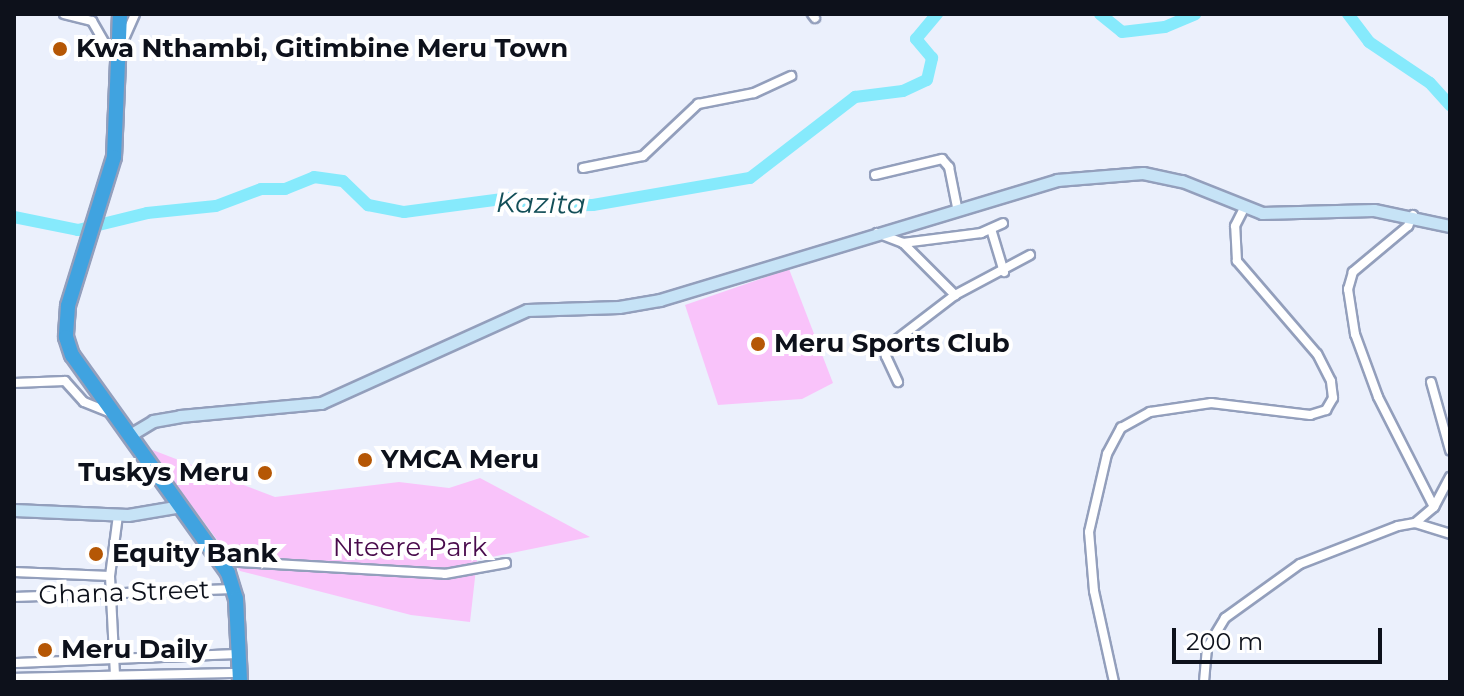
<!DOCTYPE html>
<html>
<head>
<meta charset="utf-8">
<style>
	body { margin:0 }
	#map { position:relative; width:1464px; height:696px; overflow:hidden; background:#ebf0fc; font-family:Montserrat,sans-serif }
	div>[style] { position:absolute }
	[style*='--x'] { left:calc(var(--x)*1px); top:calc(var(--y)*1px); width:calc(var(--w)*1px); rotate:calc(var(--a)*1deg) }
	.green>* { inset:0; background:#f9c3fa }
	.river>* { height:12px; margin:-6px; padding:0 6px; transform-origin:6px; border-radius:6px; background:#86eafc }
	.roads { filter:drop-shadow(2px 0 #939fbc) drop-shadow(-2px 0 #939fbc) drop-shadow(0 2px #939fbc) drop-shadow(0 -2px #939fbc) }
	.street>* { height:8px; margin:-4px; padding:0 4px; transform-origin:4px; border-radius:4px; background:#fff }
	.secondary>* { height:11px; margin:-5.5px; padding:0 5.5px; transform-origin:5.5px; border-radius:5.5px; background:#c6e3f6 }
	.highway>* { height:14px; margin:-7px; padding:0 7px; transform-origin:7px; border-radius:7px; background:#40a3e0 }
	.dots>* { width:22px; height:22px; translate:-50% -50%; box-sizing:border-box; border:4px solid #fff; border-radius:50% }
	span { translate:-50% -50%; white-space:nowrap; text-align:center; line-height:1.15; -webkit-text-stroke:8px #fff; paint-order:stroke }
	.poi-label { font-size:26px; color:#0d111b; font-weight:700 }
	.left { translate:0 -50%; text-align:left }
	.right { translate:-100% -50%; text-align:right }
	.park-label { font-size:26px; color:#490b4c }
	.street-label { font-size:26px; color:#0d111b }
	.water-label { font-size:28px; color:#134f58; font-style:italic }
	.frame { position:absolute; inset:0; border:16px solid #0d111b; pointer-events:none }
	.scale { position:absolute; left:1172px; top:628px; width:210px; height:36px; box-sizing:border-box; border:4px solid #0d111b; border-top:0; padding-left:10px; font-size:24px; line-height:28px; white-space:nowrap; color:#0d111b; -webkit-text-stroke:6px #fff; paint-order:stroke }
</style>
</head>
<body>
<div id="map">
	<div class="green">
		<div style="clip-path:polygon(789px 269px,833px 383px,802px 399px,718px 405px,685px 305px)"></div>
		<div style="clip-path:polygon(150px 449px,275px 497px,399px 482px,449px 488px,480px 478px,590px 537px,477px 560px,470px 622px,411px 615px,240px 571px)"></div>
	</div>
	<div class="river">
		<div style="--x:1100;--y:14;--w:28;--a:39"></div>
		<div style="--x:1122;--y:32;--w:43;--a:-6.6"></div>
		<div style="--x:1165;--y:27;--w:33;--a:-23"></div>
		<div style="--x:1348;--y:14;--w:35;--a:53"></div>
		<div style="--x:1369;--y:42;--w:73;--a:33.9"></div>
		<div style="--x:1430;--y:83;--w:30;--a:48"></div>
		<div style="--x:14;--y:217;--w:65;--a:11.5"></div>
		<div style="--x:78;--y:230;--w:71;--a:-13.8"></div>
		<div style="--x:147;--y:213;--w:69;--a:-5.8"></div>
		<div style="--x:216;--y:206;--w:48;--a:-20.7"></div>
		<div style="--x:261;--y:189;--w:24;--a:0"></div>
		<div style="--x:285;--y:189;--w:31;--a:-22"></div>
		<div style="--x:314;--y:177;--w:29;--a:8"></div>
		<div style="--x:343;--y:181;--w:35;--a:44"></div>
		<div style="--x:368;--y:205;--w:37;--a:11"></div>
		<div style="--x:404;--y:212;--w:107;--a:-7.5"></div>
		<div style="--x:510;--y:198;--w:30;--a:15"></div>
		<div style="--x:539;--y:206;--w:54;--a:-1.1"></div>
		<div style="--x:593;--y:205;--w:159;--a:-9.8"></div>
		<div style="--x:750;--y:178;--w:133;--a:-37.6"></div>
		<div style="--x:855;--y:97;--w:48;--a:-7.1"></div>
		<div style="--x:903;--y:91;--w:26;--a:-25"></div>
		<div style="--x:927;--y:80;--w:23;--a:-77"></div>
		<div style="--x:932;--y:58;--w:25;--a:-130"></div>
		<div style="--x:916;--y:39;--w:33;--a:-50"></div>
	</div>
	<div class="roads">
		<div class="street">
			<div style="--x:64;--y:14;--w:29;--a:14"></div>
			<div style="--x:92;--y:21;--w:34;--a:60"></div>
			<div style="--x:109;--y:50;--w:12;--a:31"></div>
			<div style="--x:812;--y:14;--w:5;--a:53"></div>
			<div style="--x:120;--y:48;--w:37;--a:-66"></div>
			<div style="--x:583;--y:168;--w:61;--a:-11.3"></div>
			<div style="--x:643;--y:156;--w:76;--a:-43.4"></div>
			<div style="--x:698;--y:104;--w:57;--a:-11.1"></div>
			<div style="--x:754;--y:93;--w:41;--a:-24.7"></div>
			<div style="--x:875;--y:175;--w:69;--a:-13.4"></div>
			<div style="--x:942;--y:159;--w:11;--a:49"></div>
			<div style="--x:949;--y:167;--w:41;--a:78.7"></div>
			<div style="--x:1413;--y:215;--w:12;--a:114"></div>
			<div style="--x:1408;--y:226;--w:72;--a:140.1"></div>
			<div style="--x:1353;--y:272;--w:18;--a:106"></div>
			<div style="--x:1348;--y:289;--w:46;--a:81.2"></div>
			<div style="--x:1355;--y:334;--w:67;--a:69.9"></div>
			<div style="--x:1378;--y:397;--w:123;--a:63"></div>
			<div style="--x:991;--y:229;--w:45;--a:73.2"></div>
			<div style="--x:877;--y:233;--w:28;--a:21"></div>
			<div style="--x:903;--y:243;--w:74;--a:45"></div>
			<div style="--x:955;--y:295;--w:85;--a:-28.1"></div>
			<div style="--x:903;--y:243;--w:79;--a:-7.3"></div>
			<div style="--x:981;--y:233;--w:24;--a:-24"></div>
			<div style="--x:898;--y:382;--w:29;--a:-115"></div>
			<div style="--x:886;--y:356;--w:13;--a:-67"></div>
			<div style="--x:891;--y:344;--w:81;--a:-37.4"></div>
			<div style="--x:1431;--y:382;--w:71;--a:74.4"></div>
			<div style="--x:14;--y:383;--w:51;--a:-2.2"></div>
			<div style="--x:65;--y:381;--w:28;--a:48"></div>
			<div style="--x:84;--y:402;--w:29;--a:22"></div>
			<div style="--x:1415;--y:523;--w:25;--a:-40"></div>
			<div style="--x:1434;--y:507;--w:34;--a:-62"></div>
			<div style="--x:222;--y:561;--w:223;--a:3.3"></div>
			<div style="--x:445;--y:574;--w:62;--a:-10.2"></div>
			<div style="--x:14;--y:572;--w:96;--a:2.4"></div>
			<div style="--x:14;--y:597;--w:219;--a:-2.1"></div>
			<div style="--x:14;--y:663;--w:225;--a:-2.3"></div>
			<div style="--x:115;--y:675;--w:99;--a:-92.9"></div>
			<div style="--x:110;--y:576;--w:62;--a:-82.5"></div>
			<div style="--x:14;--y:678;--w:225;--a:-1.3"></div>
			<div style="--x:1114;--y:682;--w:93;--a:-102.4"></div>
			<div style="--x:1094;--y:591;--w:59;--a:-94.8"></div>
			<div style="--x:1089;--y:532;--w:80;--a:-77"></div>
			<div style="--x:1107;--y:454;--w:30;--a:-62"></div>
			<div style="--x:1121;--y:428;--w:33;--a:-29"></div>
			<div style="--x:1150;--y:412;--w:62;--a:-8.4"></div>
			<div style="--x:1211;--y:403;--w:100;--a:6.9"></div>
			<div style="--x:1310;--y:415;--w:17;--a:-17"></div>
			<div style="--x:1326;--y:410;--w:14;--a:-60"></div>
			<div style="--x:1333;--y:398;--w:17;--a:-97"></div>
			<div style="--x:1331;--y:381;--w:30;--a:-117"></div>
			<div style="--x:1317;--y:354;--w:123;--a:-130.7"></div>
			<div style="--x:1237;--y:261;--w:35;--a:-93"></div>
			<div style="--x:1235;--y:226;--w:20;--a:-63"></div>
			<div style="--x:1204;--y:682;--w:34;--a:-85"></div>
			<div style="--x:1207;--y:648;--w:35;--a:-59"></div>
			<div style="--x:1225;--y:618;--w:92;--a:-35.8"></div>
			<div style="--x:1300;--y:564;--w:105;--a:-21.2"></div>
			<div style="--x:1398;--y:526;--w:17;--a:-10"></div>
			<div style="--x:1415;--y:523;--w:37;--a:17"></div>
		</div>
		<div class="secondary">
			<div style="--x:130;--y:435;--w:27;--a:-31"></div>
			<div style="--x:153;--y:421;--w:27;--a:-10"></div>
			<div style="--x:180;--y:416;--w:142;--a:-5.3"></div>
			<div style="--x:321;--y:403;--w:226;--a:-24.3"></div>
			<div style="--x:527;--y:310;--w:92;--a:-1.9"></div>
			<div style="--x:619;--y:307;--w:42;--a:-9.7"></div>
			<div style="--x:660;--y:300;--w:415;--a:-16.8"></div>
			<div style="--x:1057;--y:180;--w:86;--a:-4.7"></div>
			<div style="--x:1143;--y:173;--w:40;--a:12"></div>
			<div style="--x:1182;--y:181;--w:86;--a:21.8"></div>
			<div style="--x:1262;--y:213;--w:112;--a:-1.5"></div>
			<div style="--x:1374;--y:210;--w:78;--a:11.9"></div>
			<div style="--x:14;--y:510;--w:114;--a:2.5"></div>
			<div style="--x:128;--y:515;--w:54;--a:-9.6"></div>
		</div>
		<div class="highway">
			<div style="--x:120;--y:14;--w:143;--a:92.4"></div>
			<div style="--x:114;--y:157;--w:156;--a:107.2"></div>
			<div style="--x:68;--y:306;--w:31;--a:94"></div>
			<div style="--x:66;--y:337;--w:19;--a:72"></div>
			<div style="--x:72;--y:355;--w:268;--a:54.4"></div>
			<div style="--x:228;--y:573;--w:27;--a:73"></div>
			<div style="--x:236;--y:599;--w:83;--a:87.2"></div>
		</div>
	</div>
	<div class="dots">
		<div style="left:60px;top:49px;background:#b55705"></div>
		<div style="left:758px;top:344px;background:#b55705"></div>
		<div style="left:365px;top:460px;background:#b55705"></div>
		<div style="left:265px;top:473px;background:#b55705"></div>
		<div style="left:96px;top:554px;background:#b55705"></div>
		<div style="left:45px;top:650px;background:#b55705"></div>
	</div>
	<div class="poi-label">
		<span class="left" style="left:76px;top:49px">Kwa Nthambi, Gitimbine Meru Town</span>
		<span class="left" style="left:774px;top:344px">Meru Sports Club</span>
		<span class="left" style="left:381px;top:460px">YMCA Meru</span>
		<span class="right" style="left:249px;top:473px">Tuskys Meru</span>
		<span class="left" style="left:112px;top:554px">Equity Bank</span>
		<span class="left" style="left:61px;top:650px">Meru Daily</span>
	</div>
	<div class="park-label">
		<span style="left:410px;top:548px">Nteere Park</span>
	</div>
	<div class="street-label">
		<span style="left:124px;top:593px;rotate:-2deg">Ghana Street</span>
	</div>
	<div class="water-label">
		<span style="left:541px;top:203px;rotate:1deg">Kazita</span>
	</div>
	<div class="frame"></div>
	<div class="scale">200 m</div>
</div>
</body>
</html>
